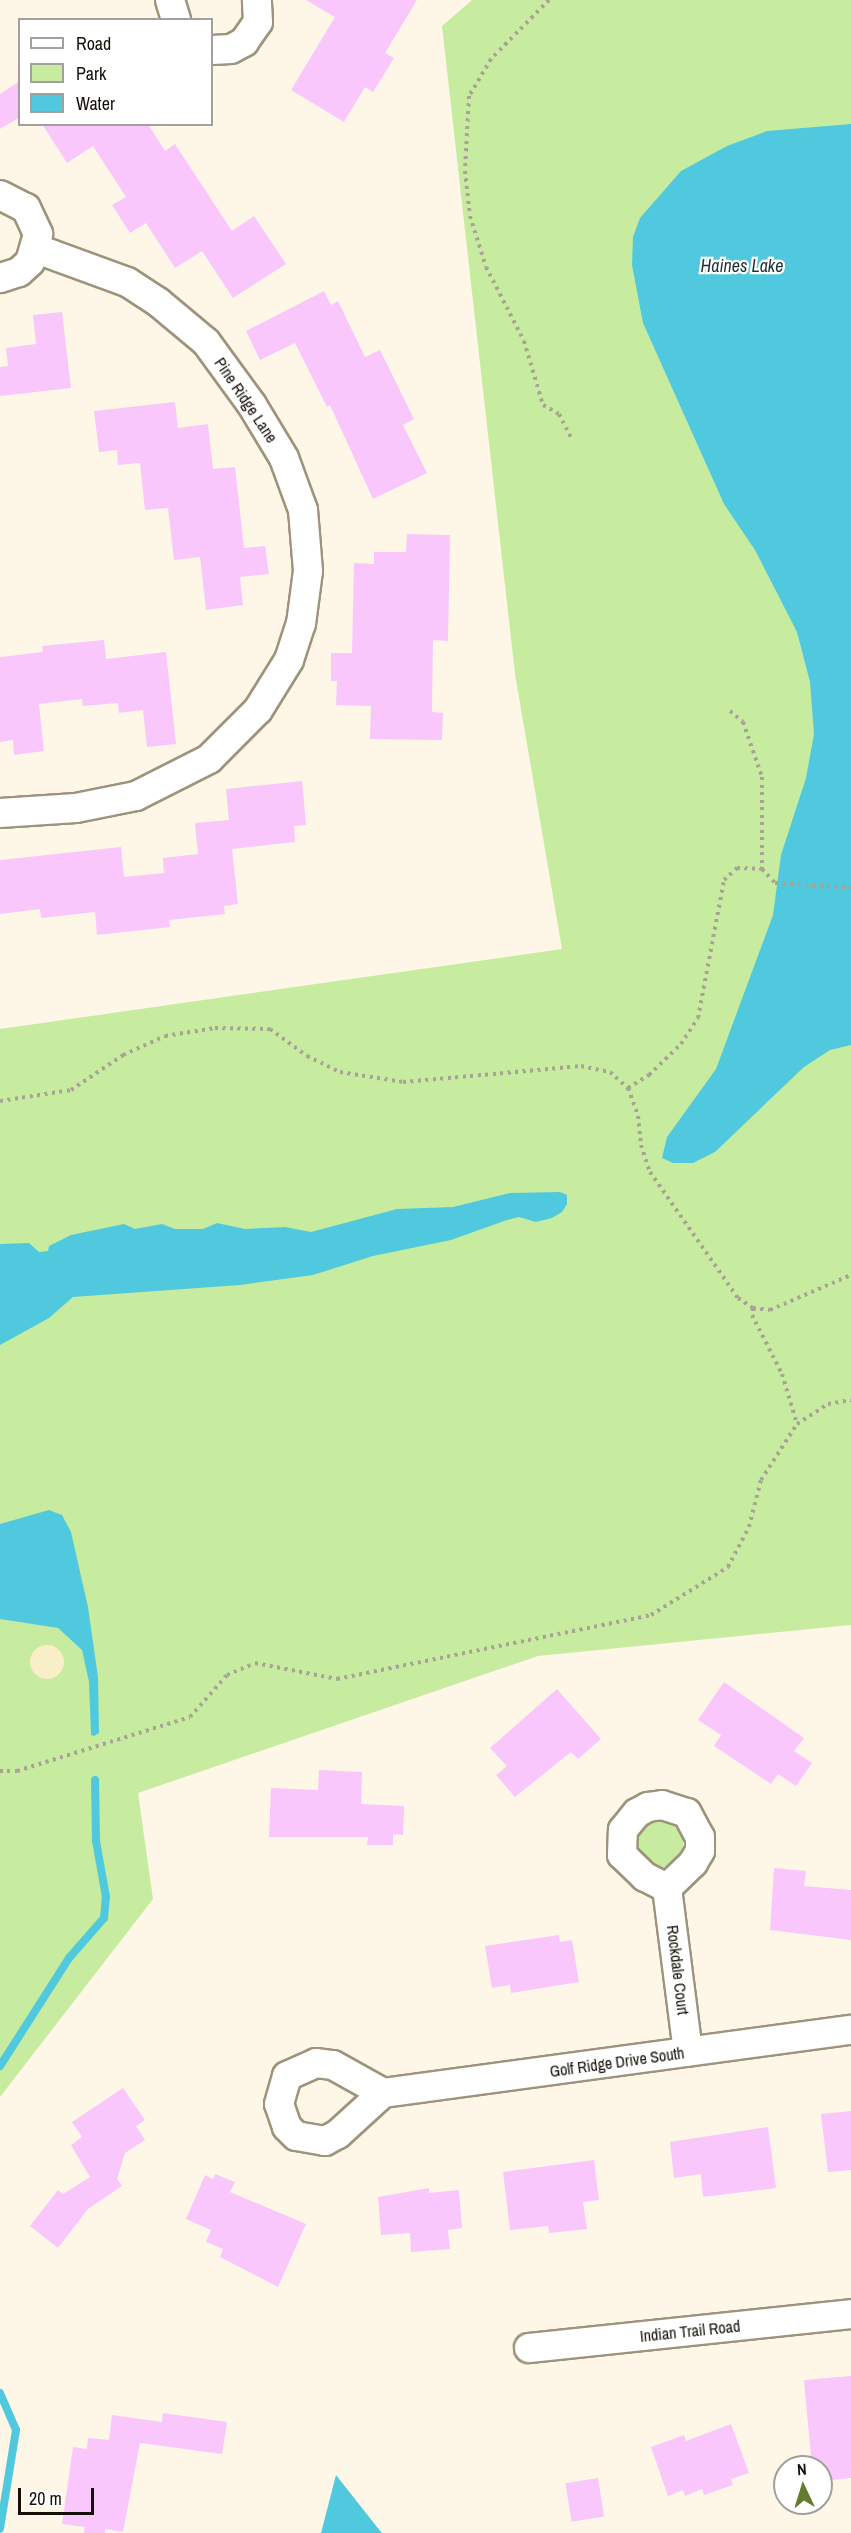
<!DOCTYPE html>
<html>
<head>
<meta charset="utf-8">
<style>
	body { margin:0 }
	#map { position:relative; width:851px; height:2533px; overflow:hidden; background:#fef7e7; font-family:"Archivo Narrow",sans-serif }
	div>[style] { position:absolute }
	[style*='--x'] { left:calc(var(--x)*1px); top:calc(var(--y)*1px); width:calc(var(--w)*1px); rotate:calc(var(--a)*1deg) }
	.green>* { inset:0; background:#c7ec9f }
	.round { border-radius:50% }
	.sand>* { inset:0; background:#f8eec8 }
	.water>* { inset:0; background:#50c9de }
	.stream>* { height:8px; margin:-4px; padding:0 4px; transform-origin:4px; border-radius:4px; background:#50c9de }
	.building>* { inset:0; background:#f9c7fb; transform-origin:0 0 }
	.path>* { height:4px; margin-top:-2px; transform-origin:0; background:repeating-linear-gradient(90deg,#a8a395 0 3px,transparent 0 7.5px) }
	.roads { filter:drop-shadow(2px 0 #9e937b) drop-shadow(-2px 0 #9e937b) drop-shadow(0 2px #9e937b) drop-shadow(0 -2px #9e937b) }
	.minor>* { height:28px; margin:-14px; padding:0 14px; transform-origin:14px; border-radius:14px; background:#fff }
	span { translate:-50% -50%; white-space:nowrap; text-align:center; line-height:1.15; -webkit-text-stroke:4.5px #fff; paint-order:stroke }
	.street-label { font-size:16px; color:#151108 }
	.water-label { font-size:18px; color:#1e3438; font-style:italic }
	.legend { position:absolute; left:18px; top:18px; width:195px; height:108px; box-sizing:border-box; background:#fff; border:2px solid #a1a09c; margin:0; padding:8px 10px; list-style:none; font-size:18px; color:#151108 }
	.legend li { display:flex; align-items:center; gap:12px; height:30px }
	.legend b { width:30px; border:2px solid #a1a09c }
	.north { position:absolute; left:773px; top:2455px; width:60px; height:60px; box-sizing:border-box; background:#fff; border:2px solid #a1a09c; border-radius:50%; rotate:356deg; font-size:16px; font-weight:700; line-height:24px; text-align:center; color:#151108 }
	.north::after { content:''; display:block; margin:auto; width:21px; height:27px; background:#637c30; clip-path:polygon(50% 0,100% 100%,50% 72%,0 100%) }
	.scale { position:absolute; left:18px; top:2488px; width:76px; height:27px; box-sizing:border-box; border:3px solid #151108; border-top:0; padding-left:8px; font-size:18px; line-height:21px; white-space:nowrap; color:#151108; -webkit-text-stroke:4px #fff; paint-order:stroke }
</style>
</head>
<body>
<div id="map">
	<div class="green">
		<div style="clip-path:polygon(472px 0,851px 0,851px 1625px,538px 1656px,138px 1793px,153px 1899px,0 2097px,0 1029px,562px 949px,515px 674px,442px 26px)"></div>
		<div class="round" style="left:637px;top:1821px;width:46px;height:46px"></div>
	</div>
	<div class="sand">
		<div class="round" style="left:30px;top:1645px;width:34px;height:34px"></div>
	</div>
	<div class="water">
		<div style="clip-path:polygon(851px 124px,851px 1045px,830px 1050px,804px 1067px,715px 1152px,693px 1163px,673px 1163px,662px 1158px,667px 1137px,716px 1069px,773px 915px,781px 855px,806px 778px,814px 734px,810px 682px,797px 632px,755px 550px,724px 504px,643px 323px,632px 265px,633px 237px,640px 218px,681px 171px,727px 146px,767px 131px)"></div>
		<div style="clip-path:polygon(560px 1192px,567px 1195px,567px 1204px,562px 1212px,552px 1218px,536px 1222px,519px 1217px,507px 1220px,451px 1240px,373px 1256px,313px 1275px,240px 1285px,73px 1297px,49px 1318px,0 1345px,0 1244px,29px 1243px,39px 1252px,48px 1251px,49px 1246px,71px 1235px,124px 1224px,135px 1229px,162px 1224px,175px 1229px,203px 1229px,217px 1223px,245px 1229px,285px 1227px,311px 1232px,397px 1209px,453px 1207px,510px 1193px)"></div>
		<div style="clip-path:polygon(49px 1510px,62px 1515px,71px 1532px,88px 1607px,98px 1677px,99px 1733px,94px 1736px,91px 1735px,89px 1682px,82px 1650px,58px 1628px,0 1619px,0 1524px)"></div>
		<div style="clip-path:polygon(336px 2475px,377px 2527px,382px 2533px,321px 2533px)"></div>
	</div>
	<div class="stream">
		<div style="--x:0;--y:2066;--w:128;--a:-57.4"></div>
		<div style="--x:69;--y:1958;--w:53;--a:-48.8"></div>
		<div style="--x:104;--y:1918;--w:21;--a:-85"></div>
		<div style="--x:106;--y:1897;--w:57;--a:-100.1"></div>
		<div style="--x:96;--y:1841;--w:61;--a:-90.9"></div>
		<div style="--x:0;--y:2393;--w:40;--a:66.6"></div>
		<div style="--x:16;--y:2430;--w:100;--a:99.2"></div>
	</div>
	<div class="building">
		<div style="clip-path:polygon(306px 0,417px 0,385px 53px,394px 58px,373px 92px,365px 87px,344px 122px,291px 90px,335px 17px)"></div>
		<div style="clip-path:polygon(20px 81px,20px 117px,0 129px,0 94px)"></div>
		<div style="clip-path:polygon(42px 124px,148px 124px,165px 151px,175px 144px,232px 231px,254px 216px,286px 264px,233px 298px,202px 251px,175px 268px,146px 223px,130px 233px,112px 205px,126px 197px,93px 146px,67px 163px)"></div>
		<div style="clip-path:polygon(324px 291px,331px 305px,338px 301px,365px 357px,380px 350px,414px 419px,403px 425px,427px 473px,373px 499px,330px 405px,327px 407px,295px 343px,260px 360px,246px 331px)"></div>
		<div style="clip-path:polygon(62px 312px,71px 388px,0 396px,0 367px,8px 366px,6px 348px,36px 344px,33px 315px)"></div>
		<div style="clip-path:polygon(175px 402px,178px 428px,208px 424px,213px 469px,235px 467px,244px 548px,265px 546px,269px 574px,240px 577px,243px 605px,206px 610px,200px 557px,174px 560px,168px 508px,145px 510px,140px 463px,118px 465px,117px 450px,99px 452px,94px 411px)"></div>
		<div style="clip-path:polygon(407px 534px,450px 535px,448px 641px,433px 640px,432px 712px,443px 713px,442px 740px,370px 739px,371px 706px,336px 705px,337px 681px,331px 681px,331px 653px,352px 653px,354px 563px,374px 564px,374px 552px,406px 552px)"></div>
		<div style="clip-path:polygon(104px 640px,106px 659px,166px 652px,176px 744px,147px 747px,143px 710px,119px 713px,118px 703px,83px 706px,82px 699px,39px 704px,44px 751px,14px 755px,13px 740px,0 742px,0 657px,43px 652px,42px 646px)"></div>
		<div style="clip-path:polygon(302px 781px,306px 825px,294px 826px,295px 842px,232px 849px,238px 904px,224px 906px,225px 914px,169px 920px,170px 927px,97px 935px,95px 912px,41px 918px,40px 909px,0 914px,0 860px,121px 847px,124px 877px,164px 873px,163px 858px,198px 854px,195px 823px,229px 820px,226px 789px)"></div>
		<div style="clip-path:polygon(724px 1682px,804px 1738px,794px 1751px,812px 1763px,796px 1786px,778px 1774px,771px 1784px,714px 1746px,721px 1735px,698px 1720px)"></div>
		<div style="clip-path:polygon(557px 1689px,601px 1739px,578px 1759px,571px 1752px,515px 1797px,496px 1775px,507px 1766px,490px 1748px)"></div>
		<div style="clip-path:polygon(319px 1770px,362px 1772px,361px 1804px,404px 1806px,403px 1835px,393px 1834px,393px 1845px,367px 1845px,368px 1837px,269px 1837px,271px 1788px,318px 1790px)"></div>
		<div style="clip-path:polygon(774px 1868px,806px 1871px,804px 1886px,851px 1890px,851px 1940px,770px 1930px)"></div>
		<div style="clip-path:polygon(559px 1935px,560px 1942px,572px 1940px,579px 1982px,511px 1993px,510px 1985px,492px 1988px,485px 1946px)"></div>
		<div style="clip-path:polygon(123px 2088px,145px 2120px,136px 2126px,145px 2140px,125px 2153px,117px 2179px,122px 2186px,88px 2209px,58px 2248px,30px 2226px,58px 2190px,63px 2194px,90px 2177px,71px 2145px,82px 2137px,72px 2122px)"></div>
		<div style="clip-path:polygon(851px 2111px,851px 2170px,828px 2172px,821px 2114px)"></div>
		<div style="clip-path:polygon(768px 2127px,776px 2188px,703px 2197px,701px 2174px,674px 2178px,670px 2142px)"></div>
		<div style="clip-path:polygon(594px 2160px,599px 2200px,583px 2202px,587px 2229px,549px 2233px,548px 2226px,510px 2230px,503px 2172px)"></div>
		<div style="clip-path:polygon(215px 2174px,235px 2182px,230px 2192px,306px 2224px,278px 2287px,220px 2257px,223px 2249px,206px 2242px,211px 2230px,186px 2219px,205px 2175px,213px 2179px)"></div>
		<div style="clip-path:polygon(429px 2188px,429px 2193px,459px 2190px,462px 2228px,448px 2230px,450px 2249px,411px 2252px,410px 2233px,381px 2235px,378px 2197px)"></div>
		<div style="clip-path:polygon(851px 2376px,851px 2478px,821px 2481px,821px 2467px,812px 2467px,804px 2380px)"></div>
		<div style="clip-path:polygon(163px 2413px,227px 2422px,222px 2454px,140px 2443px,123px 2532px,105px 2529px,105px 2533px,84px 2533px,85px 2527px,62px 2524px,73px 2447px,87px 2449px,88px 2438px,109px 2440px,112px 2415px,162px 2422px)"></div>
		<div style="clip-path:polygon(731px 2424px,749px 2473px,731px 2479px,733px 2485px,704px 2495px,702px 2489px,685px 2496px,683px 2490px,668px 2496px,651px 2447px,684px 2435px,686px 2441px)"></div>
		<div style="left:598px;top:2478px;width:39px;height:33px;rotate:81deg"></div>
	</div>
	<div class="path">
		<div style="--x:549;--y:0;--w:83;--a:134.5"></div>
		<div style="--x:491;--y:59;--w:43;--a:120.7"></div>
		<div style="--x:469;--y:96;--w:75;--a:93.1"></div>
		<div style="--x:465;--y:171;--w:45;--a:83.7"></div>
		<div style="--x:470;--y:216;--w:53;--a:72.6"></div>
		<div style="--x:486;--y:267;--w:83;--a:62.8"></div>
		<div style="--x:524;--y:341;--w:67;--a:73.5"></div>
		<div style="--x:543;--y:405;--w:18;--a:29"></div>
		<div style="--x:559;--y:414;--w:28;--a:63"></div>
		<div style="--x:730;--y:711;--w:17;--a:40"></div>
		<div style="--x:743;--y:722;--w:58;--a:70.9"></div>
		<div style="--x:762;--y:777;--w:92;--a:90"></div>
		<div style="--x:762;--y:869;--w:19;--a:47"></div>
		<div style="--x:775;--y:883;--w:76;--a:3.8"></div>
		<div style="--x:628;--y:1088;--w:25;--a:-32"></div>
		<div style="--x:649;--y:1075;--w:45;--a:-44.1"></div>
		<div style="--x:681;--y:1044;--w:31;--a:-57"></div>
		<div style="--x:698;--y:1018;--w:140;--a:-79.3"></div>
		<div style="--x:724;--y:880;--w:18;--a:-43"></div>
		<div style="--x:737;--y:868;--w:25;--a:2"></div>
		<div style="--x:0;--y:1101;--w:72;--a:-8.8"></div>
		<div style="--x:71;--y:1090;--w:63;--a:-33.9"></div>
		<div style="--x:123;--y:1055;--w:46;--a:-24.3"></div>
		<div style="--x:165;--y:1036;--w:51;--a:-9.1"></div>
		<div style="--x:215;--y:1028;--w:55;--a:1"></div>
		<div style="--x:270;--y:1029;--w:46;--a:36.1"></div>
		<div style="--x:307;--y:1056;--w:37;--a:26"></div>
		<div style="--x:340;--y:1072;--w:64;--a:9"></div>
		<div style="--x:403;--y:1082;--w:179;--a:-5.1"></div>
		<div style="--x:581;--y:1066;--w:30;--a:12"></div>
		<div style="--x:610;--y:1072;--w:24;--a:42"></div>
		<div style="--x:628;--y:1088;--w:30;--a:70"></div>
		<div style="--x:638;--y:1116;--w:29;--a:84"></div>
		<div style="--x:641;--y:1145;--w:28;--a:72"></div>
		<div style="--x:650;--y:1172;--w:154;--a:55.1"></div>
		<div style="--x:738;--y:1298;--w:18;--a:34"></div>
		<div style="--x:753;--y:1308;--w:17;--a:7"></div>
		<div style="--x:770;--y:1310;--w:88;--a:-23.4"></div>
		<div style="--x:753;--y:1308;--w:7;--a:98"></div>
		<div style="--x:752;--y:1315;--w:66;--a:63"></div>
		<div style="--x:782;--y:1374;--w:52;--a:73.3"></div>
		<div style="--x:0;--y:1771;--w:17;--a:0"></div>
		<div style="--x:17;--y:1771;--w:181;--a:-17.3"></div>
		<div style="--x:190;--y:1717;--w:56;--a:-48.6"></div>
		<div style="--x:227;--y:1675;--w:30;--a:-23"></div>
		<div style="--x:255;--y:1663;--w:84;--a:11"></div>
		<div style="--x:337;--y:1679;--w:320;--a:-11.5"></div>
		<div style="--x:651;--y:1615;--w:91;--a:-31.9"></div>
		<div style="--x:728;--y:1567;--w:45;--a:-62.3"></div>
		<div style="--x:749;--y:1527;--w:49;--a:-75.7"></div>
		<div style="--x:761;--y:1480;--w:67;--a:-57.3"></div>
		<div style="--x:797;--y:1424;--w:37;--a:-33"></div>
		<div style="--x:828;--y:1404;--w:23;--a:-10"></div>
	</div>
	<div class="roads">
		<div class="minor">
			<div style="--x:170;--y:0;--w:21;--a:73"></div>
			<div style="--x:212;--y:50;--w:19;--a:-3"></div>
			<div style="--x:231;--y:49;--w:15;--a:-28"></div>
			<div style="--x:244;--y:42;--w:24;--a:-55"></div>
			<div style="--x:258;--y:22;--w:22;--a:-93"></div>
			<div style="--x:0;--y:195;--w:29;--a:27"></div>
			<div style="--x:26;--y:208;--w:29;--a:65"></div>
			<div style="--x:38;--y:234;--w:29;--a:106"></div>
			<div style="--x:30;--y:262;--w:15;--a:138"></div>
			<div style="--x:19;--y:272;--w:20;--a:162"></div>
			<div style="--x:0;--y:813;--w:76;--a:-3.8"></div>
			<div style="--x:76;--y:808;--w:61;--a:-11.3"></div>
			<div style="--x:136;--y:796;--w:82;--a:-26.9"></div>
			<div style="--x:209;--y:759;--w:69;--a:-45"></div>
			<div style="--x:258;--y:710;--w:59;--a:-58.2"></div>
			<div style="--x:289;--y:660;--w:38;--a:-72"></div>
			<div style="--x:301;--y:624;--w:53;--a:-82.5"></div>
			<div style="--x:308;--y:571;--w:61;--a:-94.7"></div>
			<div style="--x:303;--y:510;--w:55;--a:-110.1"></div>
			<div style="--x:284;--y:458;--w:62;--a:-121.1"></div>
			<div style="--x:252;--y:405;--w:78;--a:-126.1"></div>
			<div style="--x:206;--y:342;--w:62;--a:-140.2"></div>
			<div style="--x:158;--y:302;--w:37;--a:-147"></div>
			<div style="--x:127;--y:282;--w:96;--a:-159.9"></div>
			<div style="--x:667;--y:1888;--w:25;--a:-153"></div>
			<div style="--x:645;--y:1877;--w:32;--a:-136"></div>
			<div style="--x:622;--y:1855;--w:25;--a:-88"></div>
			<div style="--x:623;--y:1830;--w:22;--a:-51"></div>
			<div style="--x:637;--y:1813;--w:13;--a:-29"></div>
			<div style="--x:648;--y:1807;--w:14;--a:-8"></div>
			<div style="--x:662;--y:1805;--w:26;--a:18"></div>
			<div style="--x:687;--y:1813;--w:27;--a:62"></div>
			<div style="--x:700;--y:1837;--w:14;--a:90"></div>
			<div style="--x:700;--y:1851;--w:14;--a:120"></div>
			<div style="--x:693;--y:1863;--w:36;--a:136"></div>
			<div style="--x:667;--y:1888;--w:165;--a:82.7"></div>
			<div style="--x:383;--y:2093;--w:61;--a:137.7"></div>
			<div style="--x:338;--y:2134;--w:15;--a:152"></div>
			<div style="--x:325;--y:2141;--w:29;--a:-170"></div>
			<div style="--x:296;--y:2136;--w:13;--a:-135"></div>
			<div style="--x:287;--y:2127;--w:24;--a:-109"></div>
			<div style="--x:279;--y:2104;--w:29;--a:-74"></div>
			<div style="--x:287;--y:2076;--w:32;--a:-24"></div>
			<div style="--x:316;--y:2063;--w:17;--a:7"></div>
			<div style="--x:333;--y:2065;--w:57;--a:29.2"></div>
			<div style="--x:383;--y:2093;--w:472;--a:-7.7"></div>
			<div style="--x:529;--y:2348;--w:324;--a:-6"></div>
		</div>
	</div>
	<div class="street-label">
		<span style="left:246px;top:400px;rotate:56deg">Pine Ridge Lane</span>
		<span style="left:678px;top:1970px;rotate:83deg">Rockdale Court</span>
		<span style="left:617px;top:2062px;rotate:-8deg">Golf Ridge Drive South</span>
		<span style="left:690px;top:2331px;rotate:-6deg">Indian Trail Road</span>
	</div>
	<div class="water-label">
		<span style="left:742px;top:266px">Haines Lake</span>
	</div>
	<ul class="legend">
	<li><b style="height:8px;background:#fff"></b>Road</li>
	<li><b style="height:16px;background:#c7ec9f"></b>Park</li>
	<li><b style="height:16px;background:#50c9de"></b>Water</li>
	</ul>
	<div class="north">N</div>
	<div class="scale">20 m</div>
</div>
</body>
</html>
